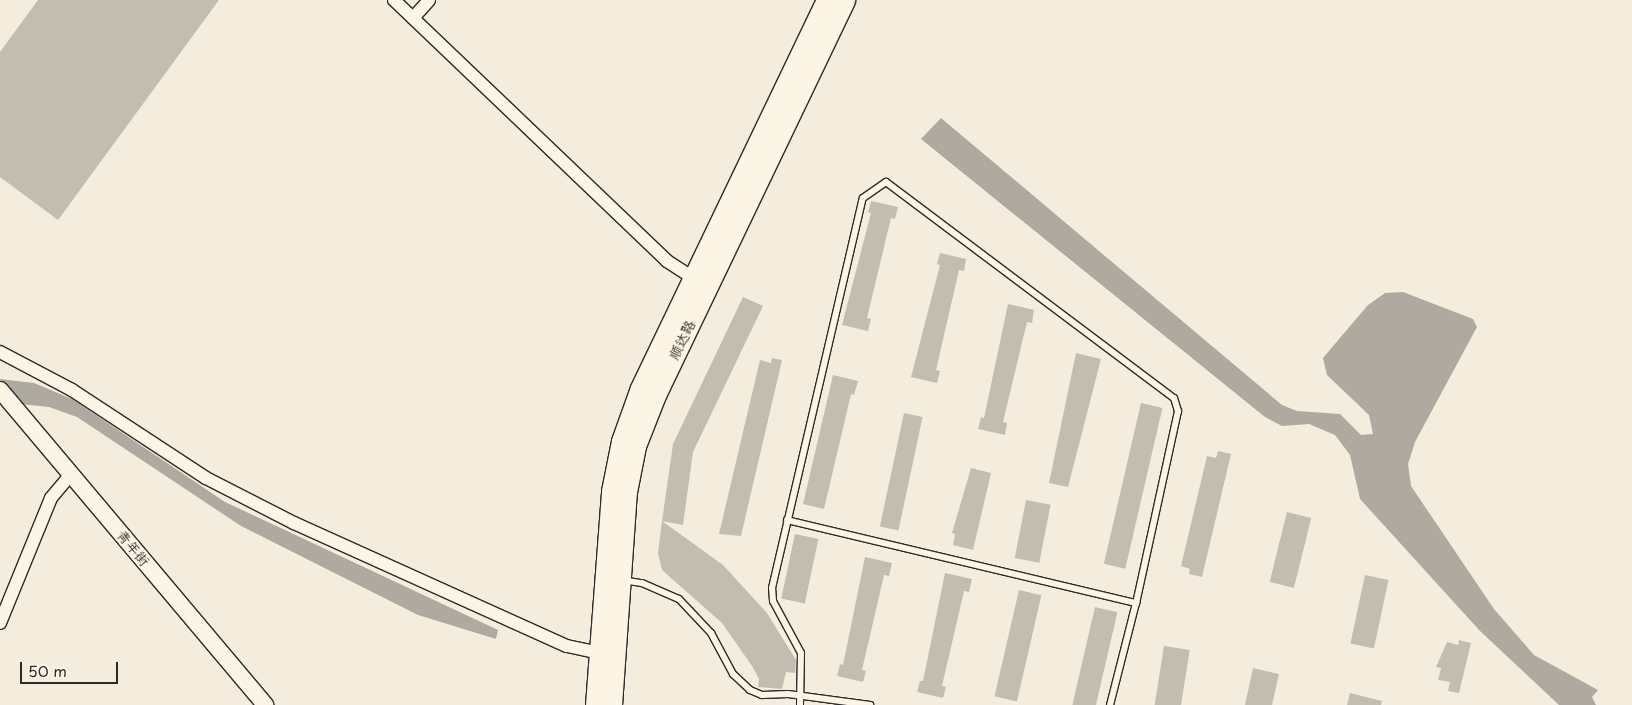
<!DOCTYPE html>
<html>
<head>
<meta charset="utf-8">
<style>
	body { margin:0 }
	#map { position:relative; width:1632px; height:705px; overflow:hidden; background:#f4edde; font-family:"Playpen Sans","LXGW WenKai TC",sans-serif }
	div>[style] { position:absolute }
	[style*='--x'] { left:calc(var(--x)*1px); top:calc(var(--y)*1px); width:calc(var(--w)*1px); rotate:calc(var(--a)*1deg) }
	.water>* { inset:0; background:#afaaa0 }
	.building>* { inset:0; background:#c2bdb1; transform-origin:0 0 }
	.roads { filter:drop-shadow(1px 0 #2b2b2b) drop-shadow(-1px 0 #2b2b2b) drop-shadow(0 1px #2b2b2b) drop-shadow(0 -1px #2b2b2b) }
	.service>* { height:6px; margin:-3px; padding:0 3px; transform-origin:3px; border-radius:3px; background:#fcf5e5 }
	.minor>* { height:12px; margin:-6px; padding:0 6px; transform-origin:6px; border-radius:6px; background:#fcf5e5 }
	.tertiary>* { height:16px; margin:-8px; padding:0 8px; transform-origin:8px; border-radius:8px; background:#fcf5e5 }
	.secondary>* { height:19px; margin:-9.5px; padding:0 9.5px; transform-origin:9.5px; border-radius:9.5px; background:#fcf5e5 }
	span { translate:-50% -50%; white-space:nowrap; text-align:center; line-height:1.15; -webkit-text-stroke:4px #fcf5e5; paint-order:stroke }
	.street-label { font-size:14px; color:#2b2b2b }
	.scale { position:absolute; left:20px; top:662px; width:98px; height:22px; box-sizing:border-box; border:2px solid #2b2b2b; border-top:0; padding-left:6px; font-size:15px; line-height:18px; white-space:nowrap; color:#2b2b2b; -webkit-text-stroke:4px #fcf5e5; paint-order:stroke }
</style>
</head>
<body>
<div id="map">
	<div class="water">
		<div style="clip-path:polygon(941px 118px,1282px 405px,1297px 411px,1340px 414px,1361px 435px,1373px 434px,1369px 415px,1327px 375px,1323px 358px,1368px 305px,1385px 293px,1403px 292px,1473px 319px,1477px 327px,1415px 442px,1408px 464px,1411px 486px,1494px 609px,1534px 655px,1598px 690px,1592px 697px,1596px 705px,1559px 705px,1480px 631px,1360px 499px,1350px 455px,1335px 435px,1309px 424px,1282px 426px,1265px 417px,921px 139px)"></div>
		<div style="clip-path:polygon(0 379px,34px 383px,72px 399px,225px 502px,498px 630px,496px 639px,418px 615px,241px 526px,77px 417px,49px 407px,0 402px)"></div>
	</div>
	<div class="building">
		<div style="clip-path:polygon(38px 0,219px 0,58px 220px,0 177px,0 52px)"></div>
		<div style="clip-path:polygon(871px 201px,898px 207px,895px 219px,891px 218px,867px 318px,871px 319px,868px 331px,842px 325px,871px 213px,868px 212px)"></div>
		<div style="clip-path:polygon(940px 253px,966px 259px,964px 271px,959px 270px,936px 370px,940px 371px,937px 383px,911px 377px,940px 265px,937px 264px)"></div>
		<div style="clip-path:polygon(743px 297px,763px 306px,693px 452px,683px 525px,662px 521px,673px 444px)"></div>
		<div style="clip-path:polygon(1008px 304px,1034px 310px,1032px 323px,1027px 322px,1003px 422px,1007px 423px,1005px 435px,978px 429px,981px 417px,984px 418px)"></div>
		<div style="clip-path:polygon(1076px 353px,1101px 359px,1068px 487px,1049px 483px)"></div>
		<div style="clip-path:polygon(772px 358px,782px 360px,741px 536px,719px 534px,760px 360px,771px 363px)"></div>
		<div style="clip-path:polygon(833px 375px,858px 381px,854px 395px,851px 394px,824px 509px,803px 504px)"></div>
		<div style="left:1141px;top:403px;width:22px;height:165px;rotate:13deg"></div>
		<div style="left:904px;top:413px;width:19px;height:116px;rotate:12deg"></div>
		<div style="clip-path:polygon(1218px 451px,1231px 454px,1202px 577px,1189px 574px,1190px 569px,1181px 566px,1207px 456px,1216px 458px)"></div>
		<div style="clip-path:polygon(971px 468px,991px 473px,973px 550px,953px 545px,955px 534px,952px 533px)"></div>
		<div style="left:1026px;top:500px;width:25px;height:59px;rotate:11deg"></div>
		<div style="left:1287px;top:512px;width:25px;height:72px;rotate:14deg"></div>
		<div style="clip-path:polygon(662px 521px,723px 565px,767px 613px,796px 660px,795px 673px,786px 672px,782px 689px,758px 687px,759px 679px,752px 666px,722px 623px,662px 570px,658px 553px)"></div>
		<div style="left:795px;top:534px;width:24px;height:66px;rotate:12deg"></div>
		<div style="clip-path:polygon(865px 557px,892px 563px,889px 576px,884px 575px,862px 670px,866px 671px,863px 682px,837px 676px,840px 664px,843px 665px)"></div>
		<div style="clip-path:polygon(945px 573px,972px 579px,969px 592px,964px 591px,942px 686px,946px 687px,943px 698px,917px 692px,920px 681px,923px 681px)"></div>
		<div style="left:1365px;top:575px;width:24px;height:70px;rotate:12deg"></div>
		<div style="left:1019px;top:590px;width:23px;height:109px;rotate:13deg"></div>
		<div style="left:1095px;top:607px;width:23px;height:101px;rotate:13deg"></div>
		<div style="clip-path:polygon(1459px 640px,1471px 643px,1459px 693px,1448px 691px,1450px 682px,1438px 680px,1441px 668px,1436px 667px,1447px 642px,1458px 645px)"></div>
		<div style="left:1164px;top:646px;width:26px;height:61px;rotate:9deg"></div>
		<div style="clip-path:polygon(1253px 668px,1279px 674px,1272px 705px,1245px 705px)"></div>
		<div style="clip-path:polygon(1350px 693px,1382px 701px,1381px 705px,1347px 705px)"></div>
	</div>
	<div class="roads">
		<div class="service">
			<div style="--x:787;--y:520;--w:359;--a:13.4"></div>
			<div style="--x:1136;--y:603;--w:105;--a:104.3"></div>
			<div style="--x:622;--y:580;--w:20;--a:9"></div>
			<div style="--x:642;--y:583;--w:40;--a:23.4"></div>
			<div style="--x:679;--y:599;--w:47;--a:46.7"></div>
			<div style="--x:711;--y:633;--w:47;--a:61.8"></div>
			<div style="--x:733;--y:674;--w:23;--a:43"></div>
			<div style="--x:750;--y:690;--w:13;--a:23"></div>
			<div style="--x:762;--y:695;--w:26;--a:-2"></div>
			<div style="--x:788;--y:694;--w:83;--a:7.6"></div>
			<div style="--x:800;--y:705;--w:52;--a:-88.9"></div>
			<div style="--x:801;--y:653;--w:59;--a:-118.3"></div>
			<div style="--x:773;--y:601;--w:13;--a:-94"></div>
			<div style="--x:772;--y:588;--w:400;--a:-76.9"></div>
			<div style="--x:863;--y:198;--w:28;--a:-35"></div>
			<div style="--x:886;--y:182;--w:360;--a:36.9"></div>
			<div style="--x:1174;--y:398;--w:14;--a:73"></div>
			<div style="--x:1178;--y:411;--w:197;--a:102.3"></div>
		</div>
		<div class="minor">
			<div style="--x:394;--y:0;--w:378;--a:43.7"></div>
			<div style="--x:667;--y:261;--w:31;--a:33"></div>
			<div style="--x:413;--y:18;--w:24;--a:-48"></div>
			<div style="--x:0;--y:352;--w:81;--a:27.8"></div>
			<div style="--x:72;--y:390;--w:160;--a:33.3"></div>
			<div style="--x:206;--y:478;--w:99;--a:27.1"></div>
			<div style="--x:294;--y:523;--w:299;--a:24.3"></div>
			<div style="--x:567;--y:646;--w:33;--a:12"></div>
			<div style="--x:0;--y:623;--w:135;--a:-67.8"></div>
			<div style="--x:51;--y:498;--w:31;--a:-50"></div>
		</div>
		<div class="tertiary">
			<div style="--x:0;--y:390;--w:412;--a:49.9"></div>
		</div>
		<div class="secondary">
			<div style="--x:595;--y:705;--w:215;--a:-85.7"></div>
			<div style="--x:611;--y:491;--w:51;--a:-78.7"></div>
			<div style="--x:621;--y:441;--w:56;--a:-70.3"></div>
			<div style="--x:640;--y:388;--w:430;--a:-64.4"></div>
			<div style="--x:612;--y:705;--w:214;--a:-86"></div>
			<div style="--x:627;--y:492;--w:47;--a:-78.9"></div>
			<div style="--x:636;--y:446;--w:55;--a:-68.6"></div>
			<div style="--x:656;--y:395;--w:438;--a:-64.4"></div>
		</div>
	</div>
	<div class="street-label">
		<span style="left:682px;top:340px;rotate:-64deg">顺达路</span>
		<span style="left:133px;top:548px;rotate:50deg">青年街</span>
	</div>
	<div class="scale">50 m</div>
</div>
</body>
</html>
